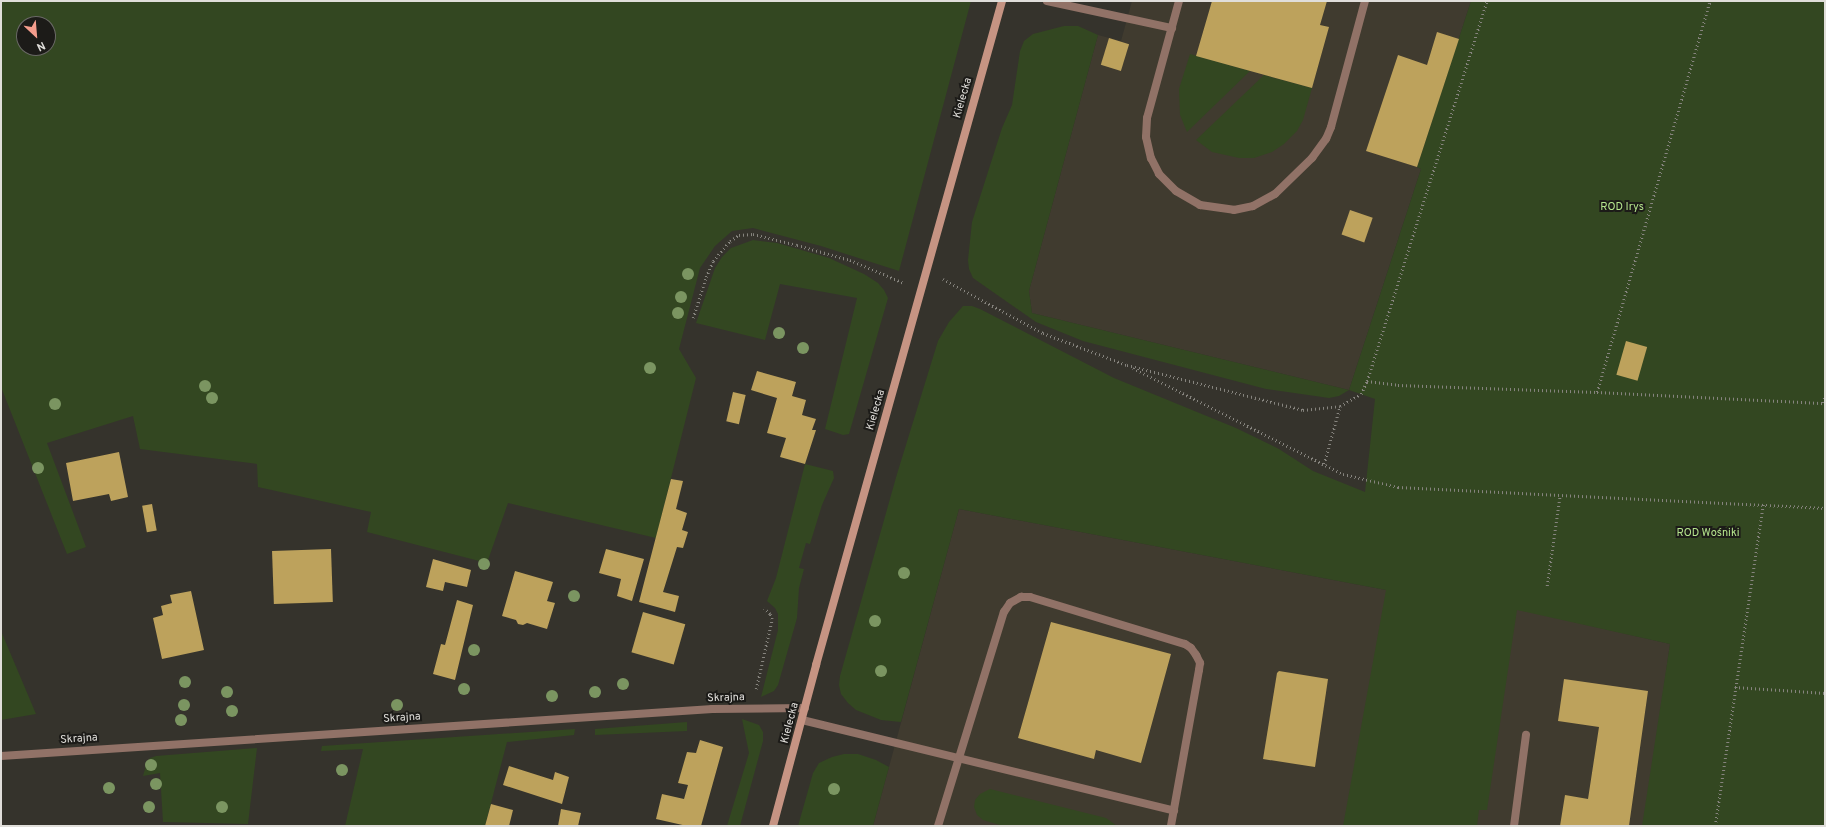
<!DOCTYPE html>
<html>
<head>
<meta charset="utf-8">
<style>
	body { margin:0 }
	#map { position:relative; width:1826px; height:827px; overflow:hidden; background:#35332c; font-family:Overpass,sans-serif }
	div>[style] { position:absolute }
	[style*='--x'] { left:calc(var(--x)*1px); top:calc(var(--y)*1px); width:calc(var(--w)*1px); rotate:calc(var(--a)*1deg) }
	.built>* { inset:0; background:#403b2f }
	.green>* { inset:0; background:#334721 }
	.building>* { inset:0; background:#bda25c; transform-origin:0 0 }
	.path>* { height:2.5px; margin-top:-1.25px; transform-origin:0; background:repeating-linear-gradient(90deg,#86847e 0 1px,transparent 0 4px) }
	.lane>* { height:8px; margin:-4px; padding:0 4px; transform-origin:4px; border-radius:4px; background:#917267 }
	.street>* { height:8px; margin:-4px; padding:0 4px; transform-origin:4px; border-radius:4px; background:#917267 }
	.secondary>* { height:8px; margin:-4px; padding:0 4px; transform-origin:4px; border-radius:4px; background:#c69483 }
	.trees>* { width:12px; height:12px; margin:-6px; border-radius:50%; background:#7b9561 }
	span { translate:-50% -50%; white-space:nowrap; text-align:center; line-height:1.15; -webkit-text-stroke:4px #1c1b18; paint-order:stroke }
	.street-label { font-size:11px; color:#e0deda }
	.park-label { font-size:11px; color:#b5e58d }
	.frame { position:absolute; inset:0; border:2px solid #e0deda; pointer-events:none }
	.north { position:absolute; left:16px; top:16px; width:40px; height:40px; box-sizing:border-box; background:#1c1b18; border:1px solid #6a6966; border-radius:50%; rotate:154deg; font-size:11px; font-weight:700; line-height:16px; text-align:center; color:#e0deda }
	.north::after { content:''; display:block; margin:auto; width:14px; height:18px; background:#f49d8c; clip-path:polygon(50% 0,100% 100%,50% 72%,0 100%) }
</style>
</head>
<body>
<div id="map">
	<div class="built">
		<div style="clip-path:polygon(1132px 1px,1471px 1px,1417px 167px,1421px 169px,1349px 390px,1032px 313px,1029px 291px,1098px 35px,1121px 41px)"></div>
		<div style="clip-path:polygon(959px 509px,1386px 590px,1517px 609px,1670px 644px,1644px 826px,873px 826px)"></div>
	</div>
	<div class="green">
		<div style="clip-path:polygon(evenodd,1px 1px,971px 1px,899px 271px,821px 246px,753px 228px,732px 231px,715px 246px,700px 268px,679px 349px,696px 378px,656px 538px,508px 503px,487px 563px,367px 532px,371px 512px,258px 487px,257px 464px,140px 449px,133px 416px,47px 443px,86px 547px,67px 554px,1px 387px,1px 1px,24px 24px,48px 24px,48px 48px,24px 48px,24px 24px)"></div>
		<div style="clip-path:polygon(1471px 1px,1825px 1px,1825px 826px,1642px 826px,1670px 644px,1517px 610px,1487px 810px,1479px 810px,1477px 826px,1343px 826px,1386px 590px,959px 509px,901px 722px,881px 720px,856px 710px,848px 703px,841px 694px,839px 685px,840px 676px,897px 474px,938px 341px,949px 322px,963px 306px,972px 306px,980px 309px,1114px 378px,1236px 428px,1279px 449px,1313px 471px,1365px 492px,1375px 399px,1349px 390px,1339px 396px,1329px 398px,1266px 389px,1083px 341px,1036px 322px,973px 278px,969px 269px,968px 260px,972px 222px,1002px 128px,1012px 105px,1020px 51px,1024px 41px,1033px 34px,1064px 26px,1078px 26px,1098px 35px,1029px 291px,1032px 313px,1349px 390px,1421px 169px,1417px 167px)"></div>
		<div style="clip-path:polygon(1190px 54px,1250px 71px,1187px 132px,1180px 115px,1179px 89px)"></div>
		<div style="clip-path:polygon(1264px 75px,1312px 88px,1303px 120px,1297px 131px,1284px 144px,1272px 152px,1254px 158px,1239px 158px,1212px 152px,1196px 140px)"></div>
		<div style="clip-path:polygon(753px 240px,777px 243px,829px 258px,864px 274px,878px 283px,884px 290px,888px 298px,849px 434px,843px 435px,825px 429px,857px 298px,780px 284px,765px 340px,696px 323px,715px 268px,722px 257px,731px 248px)"></div>
		<div style="clip-path:polygon(805px 464px,833px 471px,834px 478px,822px 505px,810px 544px,806px 543px,799px 568px,804px 569px,799px 588px,797px 618px,778px 685px,774px 691px,761px 697px,778px 630px,778px 614px,775px 608px,767px 601px,776px 578px)"></div>
		<div style="clip-path:polygon(1px 631px,36px 714px,1px 720px)"></div>
		<div style="clip-path:polygon(742px 719px,759px 725px,763px 732px,763px 741px,740px 826px,727px 826px,749px 753px)"></div>
		<div style="clip-path:polygon(687px 722px,687px 731px,595px 735px,595px 729px)"></div>
		<div style="clip-path:polygon(575px 729px,574px 735px,507px 742px,485px 826px,345px 826px,363px 749px,321px 751px,322px 746px)"></div>
		<div style="clip-path:polygon(257px 748px,248px 824px,163px 822px,160px 773px,143px 776px,147px 762px,150px 758px,156px 756px)"></div>
		<div style="clip-path:polygon(844px 754px,858px 754px,876px 760px,889px 767px,873px 826px,798px 826px,813px 773px,819px 763px,832px 757px)"></div>
		<div style="clip-path:polygon(990px 789px,1106px 818px,1117px 826px,1003px 826px,983px 820px,977px 815px,974px 807px,975px 800px,980px 794px)"></div>
	</div>
	<div class="building">
		<div style="clip-path:polygon(1212px 1px,1327px 1px,1320px 25px,1329px 27px,1312px 88px,1196px 56px)"></div>
		<div style="clip-path:polygon(1437px 32px,1459px 39px,1417px 167px,1366px 151px,1398px 55px,1427px 65px)"></div>
		<div style="left:1109px;top:38px;width:21px;height:28px;rotate:17deg"></div>
		<div style="left:1350px;top:210px;width:24px;height:26px;rotate:19deg"></div>
		<div style="left:1626px;top:341px;width:22px;height:35px;rotate:16deg"></div>
		<div style="clip-path:polygon(757px 371px,796px 382px,792px 396px,806px 400px,802px 415px,816px 419px,812px 430px,816px 430px,805px 464px,780px 457px,786px 438px,767px 433px,777px 398px,751px 390px)"></div>
		<div style="left:733px;top:392px;width:13px;height:30px;rotate:13deg"></div>
		<div style="clip-path:polygon(119px 452px,128px 497px,111px 501px,109px 494px,73px 501px,66px 463px)"></div>
		<div style="clip-path:polygon(671px 479px,683px 481px,676px 509px,687px 513px,682px 530px,688px 532px,683px 548px,677px 547px,663px 592px,679px 596px,675px 612px,639px 602px)"></div>
		<div style="left:152px;top:504px;width:27px;height:10px;rotate:80deg"></div>
		<div style="left:331px;top:549px;width:53px;height:59px;rotate:88deg"></div>
		<div style="clip-path:polygon(606px 549px,644px 559px,632px 601px,617px 596px,621px 579px,599px 573px)"></div>
		<div style="clip-path:polygon(433px 559px,471px 570px,467px 587px,445px 582px,443px 591px,426px 587px)"></div>
		<div style="clip-path:polygon(515px 571px,553px 582px,547px 601px,555px 603px,547px 629px,527px 623px,523px 625px,518px 624px,516px 620px,502px 616px)"></div>
		<div style="clip-path:polygon(191px 591px,204px 650px,162px 659px,153px 618px,163px 615px,161px 606px,172px 603px,170px 595px)"></div>
		<div style="clip-path:polygon(457px 600px,473px 605px,455px 680px,433px 674px,441px 644px,445px 645px)"></div>
		<div style="left:643px;top:612px;width:44px;height:42px;rotate:16deg"></div>
		<div style="clip-path:polygon(1051px 622px,1171px 654px,1141px 763px,1096px 750px,1094px 759px,1018px 738px)"></div>
		<div style="clip-path:polygon(1279px 671px,1328px 679px,1315px 767px,1263px 759px,1277px 673px)"></div>
		<div style="clip-path:polygon(1564px 679px,1648px 691px,1629px 826px,1560px 826px,1565px 795px,1588px 799px,1599px 727px,1558px 721px)"></div>
		<div style="clip-path:polygon(700px 740px,723px 747px,701px 826px,687px 826px,656px 819px,662px 794px,684px 799px,688px 785px,678px 783px,687px 752px,696px 753px)"></div>
		<div style="clip-path:polygon(509px 766px,553px 780px,555px 772px,569px 777px,562px 804px,503px 785px)"></div>
		<div style="clip-path:polygon(491px 804px,513px 810px,509px 826px,485px 826px)"></div>
		<div style="clip-path:polygon(561px 809px,581px 813px,578px 826px,558px 826px)"></div>
	</div>
	<div class="path">
		<div style="--x:943;--y:279;--w:114;--a:28.4"></div>
		<div style="--x:1043;--y:333;--w:90;--a:20.9"></div>
		<div style="--x:1127;--y:365;--w:182;--a:14.3"></div>
		<div style="--x:1303;--y:410;--w:37;--a:-6"></div>
		<div style="--x:1340;--y:406;--w:24;--a:-30"></div>
		<div style="--x:1361;--y:394;--w:14;--a:-65"></div>
		<div style="--x:1367;--y:381;--w:398;--a:-72.5"></div>
		<div style="--x:693;--y:318;--w:43;--a:-72.4"></div>
		<div style="--x:706;--y:277;--w:17;--a:-66"></div>
		<div style="--x:713;--y:261;--w:26;--a:-50"></div>
		<div style="--x:730;--y:241;--w:11;--a:-34"></div>
		<div style="--x:739;--y:235;--w:14;--a:-4"></div>
		<div style="--x:753;--y:234;--w:45;--a:14"></div>
		<div style="--x:797;--y:245;--w:55;--a:15.8"></div>
		<div style="--x:850;--y:260;--w:59;--a:23.1"></div>
		<div style="--x:1133;--y:368;--w:235;--a:26.8"></div>
		<div style="--x:1343;--y:474;--w:57;--a:13.3"></div>
		<div style="--x:1398;--y:487;--w:428;--a:2.8"></div>
		<div style="--x:1367;--y:381;--w:31;--a:7"></div>
		<div style="--x:1398;--y:385;--w:199;--a:2"></div>
		<div style="--x:1597;--y:392;--w:228;--a:2.8"></div>
		<div style="--x:1597;--y:392;--w:407;--a:-73.9"></div>
		<div style="--x:1823;--y:403;--w:8;--a:-76"></div>
		<div style="--x:1324;--y:464;--w:60;--a:-74.6"></div>
		<div style="--x:1547;--y:586;--w:92;--a:-81.9"></div>
		<div style="--x:1735;--y:687;--w:90;--a:3.8"></div>
		<div style="--x:756;--y:689;--w:72;--a:-77.1"></div>
		<div style="--x:772;--y:619;--w:5;--a:-112"></div>
		<div style="--x:770;--y:614;--w:8;--a:-140"></div>
		<div style="--x:1715;--y:826;--w:326;--a:-81.5"></div>
	</div>
	<div class="lane">
		<div style="--x:1047;--y:1;--w:128;--a:12.2"></div>
		<div style="--x:1179;--y:1;--w:121;--a:105.3"></div>
		<div style="--x:1147;--y:118;--w:19;--a:93"></div>
		<div style="--x:1146;--y:137;--w:22;--a:77"></div>
		<div style="--x:1151;--y:158;--w:18;--a:63"></div>
		<div style="--x:1159;--y:174;--w:24;--a:45"></div>
		<div style="--x:1176;--y:191;--w:28;--a:30"></div>
		<div style="--x:1200;--y:205;--w:34;--a:8"></div>
		<div style="--x:1234;--y:210;--w:19;--a:-12"></div>
		<div style="--x:1253;--y:206;--w:25;--a:-29"></div>
		<div style="--x:1275;--y:194;--w:52;--a:-44.2"></div>
		<div style="--x:1312;--y:158;--w:24;--a:-54"></div>
		<div style="--x:1326;--y:139;--w:13;--a:-67"></div>
		<div style="--x:1331;--y:127;--w:131;--a:-74.9"></div>
		<div style="--x:802;--y:720;--w:383;--a:13.7"></div>
		<div style="--x:938;--y:826;--w:224;--a:-72.9"></div>
		<div style="--x:1004;--y:612;--w:11;--a:-56"></div>
		<div style="--x:1010;--y:603;--w:13;--a:-29"></div>
		<div style="--x:1021;--y:597;--w:9;--a:0"></div>
		<div style="--x:1030;--y:597;--w:162;--a:16.9"></div>
		<div style="--x:1185;--y:644;--w:7;--a:34"></div>
		<div style="--x:1191;--y:648;--w:9;--a:54"></div>
		<div style="--x:1196;--y:655;--w:9;--a:63"></div>
		<div style="--x:1200;--y:663;--w:7;--a:98"></div>
		<div style="--x:1199;--y:670;--w:158;--a:100.2"></div>
		<div style="--x:1514;--y:826;--w:92;--a:-82.5"></div>
	</div>
	<div class="street">
		<div style="--x:1;--y:756;--w:713;--a:-3.78"></div>
		<div style="--x:712;--y:709;--w:93;--a:-0.6"></div>
	</div>
	<div class="secondary">
		<div style="--x:773;--y:826;--w:167;--a:-75"></div>
		<div style="--x:816;--y:665;--w:690;--a:-74.35"></div>
	</div>
	<div class="trees">
		<div style="left:688px;top:274px"></div>
		<div style="left:681px;top:297px"></div>
		<div style="left:678px;top:313px"></div>
		<div style="left:779px;top:333px"></div>
		<div style="left:803px;top:348px"></div>
		<div style="left:650px;top:368px"></div>
		<div style="left:205px;top:386px"></div>
		<div style="left:212px;top:398px"></div>
		<div style="left:55px;top:404px"></div>
		<div style="left:38px;top:468px"></div>
		<div style="left:484px;top:564px"></div>
		<div style="left:904px;top:573px"></div>
		<div style="left:574px;top:596px"></div>
		<div style="left:875px;top:621px"></div>
		<div style="left:474px;top:650px"></div>
		<div style="left:881px;top:671px"></div>
		<div style="left:185px;top:682px"></div>
		<div style="left:623px;top:684px"></div>
		<div style="left:464px;top:689px"></div>
		<div style="left:227px;top:692px"></div>
		<div style="left:595px;top:692px"></div>
		<div style="left:552px;top:696px"></div>
		<div style="left:184px;top:705px"></div>
		<div style="left:397px;top:705px"></div>
		<div style="left:232px;top:711px"></div>
		<div style="left:181px;top:720px"></div>
		<div style="left:151px;top:765px"></div>
		<div style="left:342px;top:770px"></div>
		<div style="left:156px;top:784px"></div>
		<div style="left:109px;top:788px"></div>
		<div style="left:834px;top:789px"></div>
		<div style="left:149px;top:807px"></div>
		<div style="left:222px;top:807px"></div>
	</div>
	<div class="street-label">
		<span style="left:963px;top:98px;rotate:-74deg">Kielecka</span>
		<span style="left:876px;top:410px;rotate:-74deg">Kielecka</span>
		<span style="left:726px;top:698px;rotate:-2deg">Skrajna</span>
		<span style="left:402px;top:718px;rotate:-4deg">Skrajna</span>
		<span style="left:790px;top:723px;rotate:-75deg">Kielecka</span>
		<span style="left:79px;top:739px;rotate:-4deg">Skrajna</span>
	</div>
	<div class="park-label">
		<span style="left:1622px;top:207px">ROD Irys</span>
		<span style="left:1708px;top:533px">ROD Wośniki</span>
	</div>
	<div class="frame"></div>
	<div class="north">N</div>
</div>
</body>
</html>
